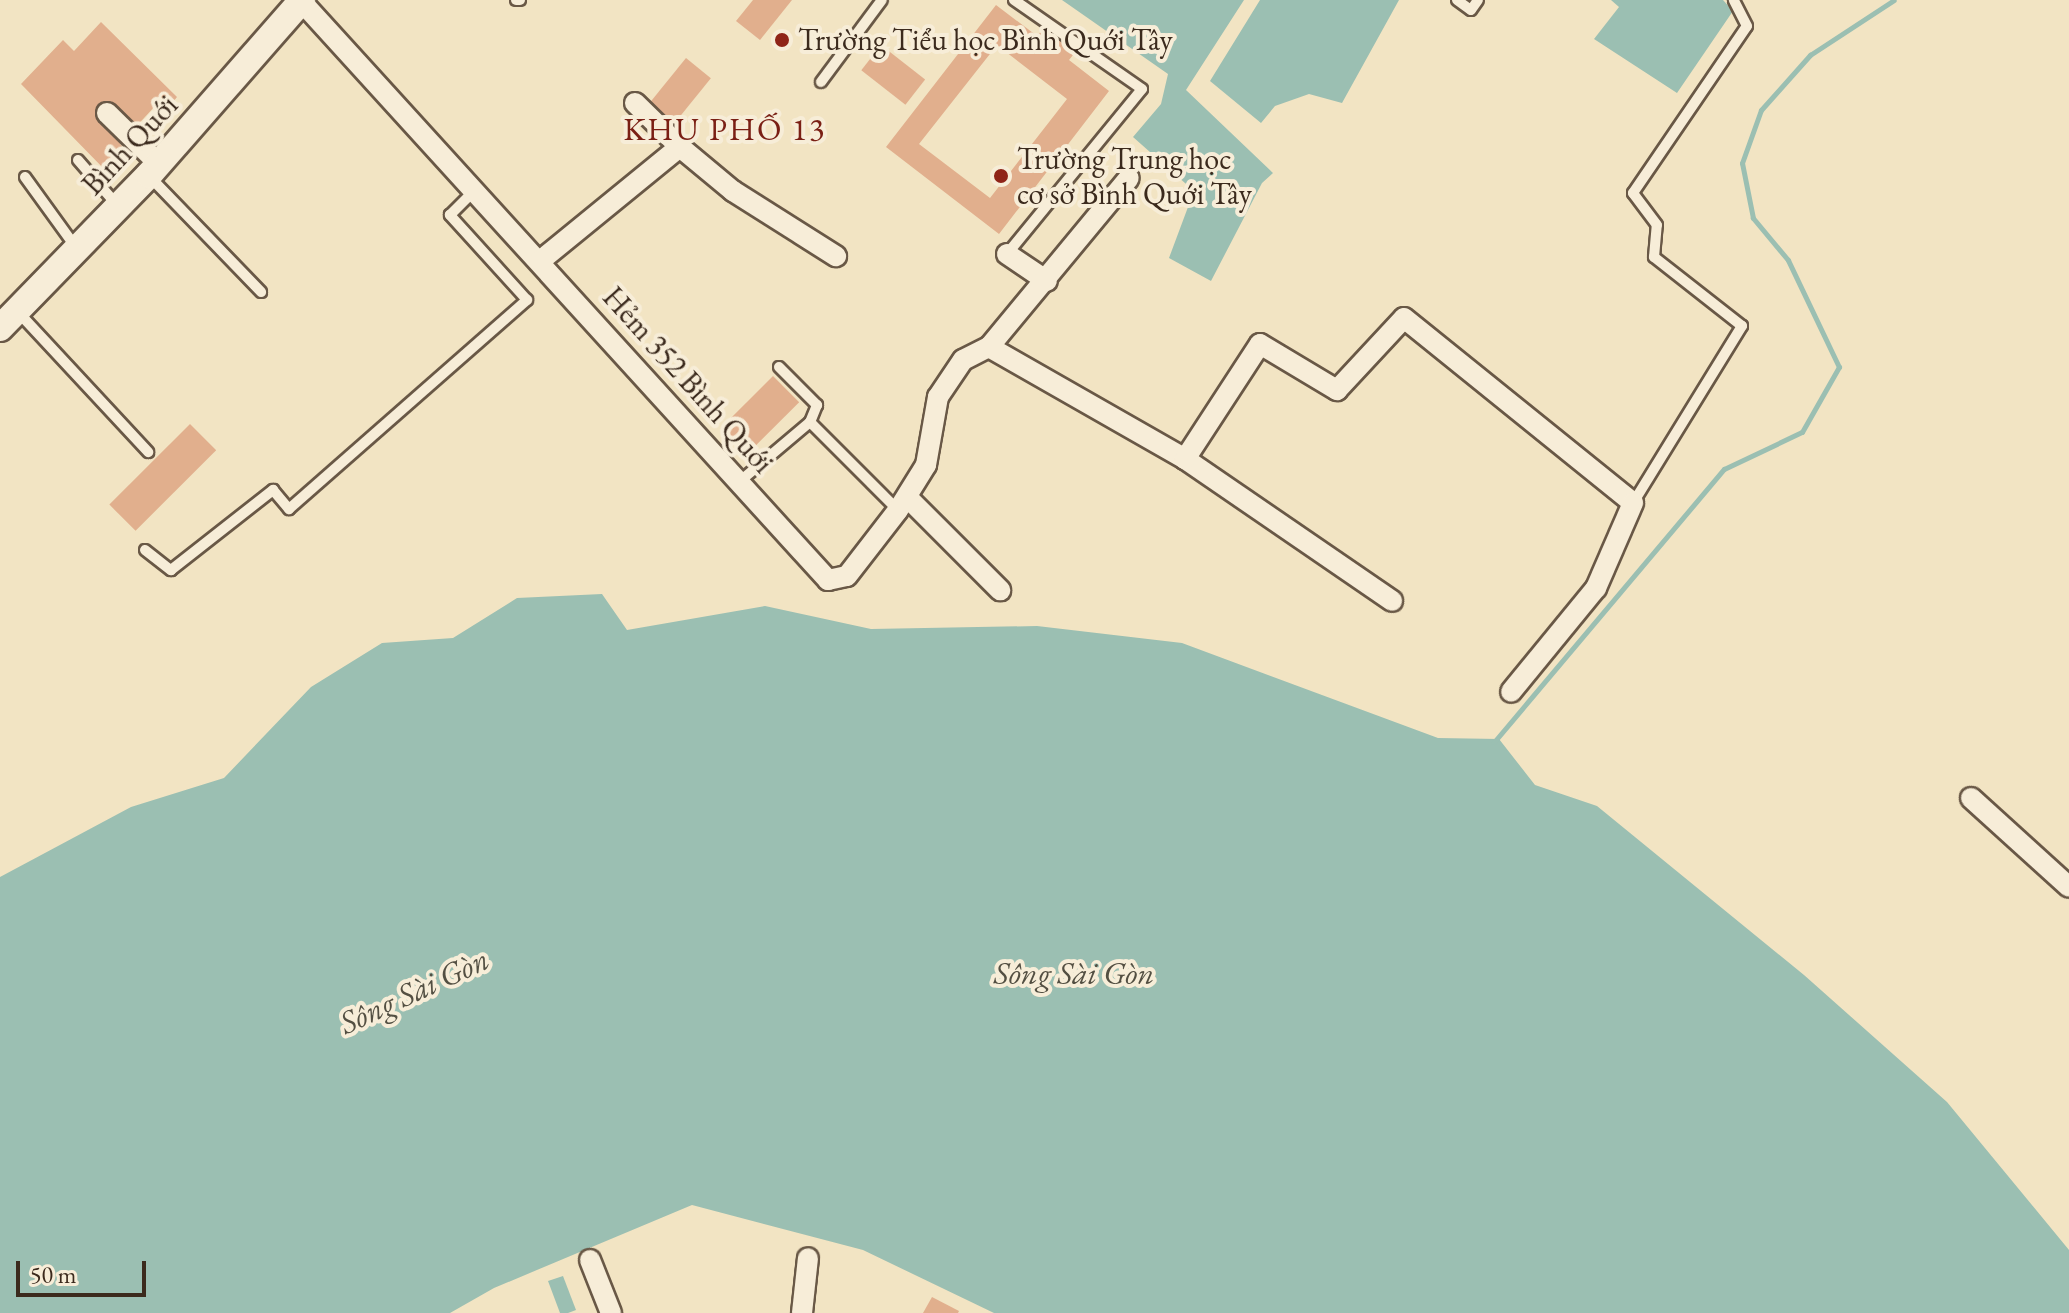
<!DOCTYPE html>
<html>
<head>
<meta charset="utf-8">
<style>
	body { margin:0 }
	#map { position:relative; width:2069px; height:1313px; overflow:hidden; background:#f2e4c3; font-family:"EB Garamond",serif }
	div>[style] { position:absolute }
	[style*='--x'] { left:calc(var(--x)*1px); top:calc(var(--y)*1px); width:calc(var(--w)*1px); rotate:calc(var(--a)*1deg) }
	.water>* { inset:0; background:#9bbfb2 }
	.stream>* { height:5px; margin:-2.5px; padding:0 2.5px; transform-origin:2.5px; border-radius:2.5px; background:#9bbfb2 }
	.building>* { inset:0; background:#e1af8d; transform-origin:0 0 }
	.roads { filter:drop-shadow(2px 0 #695846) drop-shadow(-2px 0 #695846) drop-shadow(0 2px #695846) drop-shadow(0 -2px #695846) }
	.service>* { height:10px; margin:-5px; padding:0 5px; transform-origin:5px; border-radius:5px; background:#f7edd8 }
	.minor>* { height:20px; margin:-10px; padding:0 10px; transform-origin:10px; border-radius:10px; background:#f7edd8 }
	.secondary>* { height:26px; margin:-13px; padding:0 13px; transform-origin:13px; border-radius:13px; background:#f7edd8 }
	.dots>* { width:22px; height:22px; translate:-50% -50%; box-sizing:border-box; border:4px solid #f7edd8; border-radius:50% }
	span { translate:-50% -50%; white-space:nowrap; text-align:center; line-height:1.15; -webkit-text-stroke:8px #f7edd8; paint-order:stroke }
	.poi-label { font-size:30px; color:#3b2a1d }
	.left { translate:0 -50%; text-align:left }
	.street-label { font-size:30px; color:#3b2a1d }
	.neighbourhood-label { font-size:32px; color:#7a1f14; letter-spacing:2px }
	.water-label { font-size:32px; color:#534f42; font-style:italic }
	.scale { position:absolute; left:16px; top:1261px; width:130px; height:36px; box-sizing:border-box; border:4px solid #3b2a1d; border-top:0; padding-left:10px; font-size:24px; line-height:28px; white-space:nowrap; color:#3b2a1d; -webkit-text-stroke:6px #f7edd8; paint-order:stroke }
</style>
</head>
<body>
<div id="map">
	<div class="water">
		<div style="clip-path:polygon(1062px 0,1244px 0,1186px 90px,1273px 173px,1262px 183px,1211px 281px,1169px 258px,1194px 191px,1133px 137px,1161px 104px,1168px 74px)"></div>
		<div style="clip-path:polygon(1260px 0,1399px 0,1342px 103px,1309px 94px,1275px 106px,1261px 123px,1210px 81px)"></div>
		<div style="clip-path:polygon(1611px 0,1723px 0,1733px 11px,1677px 93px,1594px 39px,1619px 7px)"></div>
		<div style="clip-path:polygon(602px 594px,627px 630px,765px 606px,871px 629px,1037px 626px,1182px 643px,1438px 738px,1499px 739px,1535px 785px,1597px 806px,1804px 975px,1947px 1102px,2069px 1250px,2069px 1313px,994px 1313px,863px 1250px,692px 1205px,494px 1288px,450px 1313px,0 1313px,0 877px,131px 807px,224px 778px,311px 687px,382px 643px,453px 638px,517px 598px)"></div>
		<div style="clip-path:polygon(563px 1276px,576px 1310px,568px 1313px,560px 1313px,548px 1281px)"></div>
	</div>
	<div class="stream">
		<div style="--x:1494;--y:742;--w:357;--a:-49.9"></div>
		<div style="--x:1724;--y:469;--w:86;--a:-25.4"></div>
		<div style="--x:1802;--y:432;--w:75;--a:-60.4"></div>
		<div style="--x:1839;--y:367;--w:119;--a:-115.5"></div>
		<div style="--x:1788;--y:260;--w:55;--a:-129.8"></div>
		<div style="--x:1753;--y:218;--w:56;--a:-101.3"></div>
		<div style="--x:1742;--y:163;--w:56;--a:-70.3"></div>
		<div style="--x:1761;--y:110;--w:74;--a:-48.3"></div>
		<div style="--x:1810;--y:55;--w:100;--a:-33.2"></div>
	</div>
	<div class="building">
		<div style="clip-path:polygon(753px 0,792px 0,760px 40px,736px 21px)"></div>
		<div style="clip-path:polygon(evenodd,996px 5px,1037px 36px,1046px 26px,1077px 50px,1069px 60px,1109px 91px,999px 234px,886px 147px,996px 5px,997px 45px,1067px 99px,990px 198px,919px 144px,997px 45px)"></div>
		<div style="clip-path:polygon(101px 22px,177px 97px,165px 112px,157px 104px,120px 144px,128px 153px,107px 172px,21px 84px,63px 40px,74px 51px)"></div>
		<div style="left:881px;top:45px;width:56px;height:32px;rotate:38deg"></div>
		<div style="left:686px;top:58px;width:32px;height:64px;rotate:39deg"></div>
		<div style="left:773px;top:376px;width:37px;height:74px;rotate:45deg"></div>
		<div style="left:190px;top:424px;width:37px;height:114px;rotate:45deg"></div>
		<div style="clip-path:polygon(932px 1297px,959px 1311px,958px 1313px,923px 1313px)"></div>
	</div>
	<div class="roads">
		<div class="service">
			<div style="--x:516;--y:0;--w:4;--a:0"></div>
			<div style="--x:1457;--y:0;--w:17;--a:36"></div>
			<div style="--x:1471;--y:10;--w:12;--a:-55"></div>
			<div style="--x:821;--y:82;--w:102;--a:-53.4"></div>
			<div style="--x:78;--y:160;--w:60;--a:49.1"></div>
			<div style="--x:25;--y:177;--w:85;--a:54.1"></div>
			<div style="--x:150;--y:177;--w:160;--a:46"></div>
			<div style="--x:1007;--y:254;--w:213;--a:-50.7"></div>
			<div style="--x:1142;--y:89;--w:156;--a:-145.2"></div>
			<div style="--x:19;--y:313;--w:190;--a:47.1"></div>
			<div style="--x:779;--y:367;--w:54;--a:45"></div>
			<div style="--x:817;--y:405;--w:18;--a:112"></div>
			<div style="--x:739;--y:482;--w:93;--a:-40.2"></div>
			<div style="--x:810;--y:422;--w:124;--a:45"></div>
			<div style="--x:1633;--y:503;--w:208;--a:-58.4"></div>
			<div style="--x:1742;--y:326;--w:112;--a:-141.9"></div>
			<div style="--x:1654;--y:257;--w:32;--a:-85"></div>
			<div style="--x:1657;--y:225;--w:40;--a:-127"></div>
			<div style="--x:1633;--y:193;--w:202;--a:-55.7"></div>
			<div style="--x:1747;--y:26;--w:29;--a:-117"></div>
			<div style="--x:145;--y:550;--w:33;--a:38"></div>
			<div style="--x:171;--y:570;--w:130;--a:-38.1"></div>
			<div style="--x:273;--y:490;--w:25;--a:50"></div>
			<div style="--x:289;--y:509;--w:317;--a:-41.3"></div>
			<div style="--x:527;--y:300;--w:115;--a:-132.2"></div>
			<div style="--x:450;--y:215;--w:34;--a:-45"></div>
		</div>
		<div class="minor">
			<div style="--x:301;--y:1;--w:783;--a:47.69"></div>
			<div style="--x:828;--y:580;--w:19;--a:-12"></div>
			<div style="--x:847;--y:576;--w:83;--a:-52.3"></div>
			<div style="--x:898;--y:510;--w:53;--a:-58.1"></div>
			<div style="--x:926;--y:465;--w:69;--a:-80"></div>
			<div style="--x:938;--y:397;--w:45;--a:-56"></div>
			<div style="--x:963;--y:360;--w:29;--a:-27"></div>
			<div style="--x:989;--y:347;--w:226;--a:29.7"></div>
			<div style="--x:1185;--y:459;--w:251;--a:34.4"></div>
			<div style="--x:107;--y:113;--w:73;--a:44.4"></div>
			<div style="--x:680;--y:147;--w:69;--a:39.7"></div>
			<div style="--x:733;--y:191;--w:122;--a:32.3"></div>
			<div style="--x:1007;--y:254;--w:48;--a:34"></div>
			<div style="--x:540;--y:261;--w:181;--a:-39.2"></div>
			<div style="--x:680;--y:147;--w:63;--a:-135.6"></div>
			<div style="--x:989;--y:347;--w:219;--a:-50.4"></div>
			<div style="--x:1185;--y:459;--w:137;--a:-56.9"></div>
			<div style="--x:1260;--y:344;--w:90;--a:30.9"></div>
			<div style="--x:1337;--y:390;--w:98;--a:-47.1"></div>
			<div style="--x:1404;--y:318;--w:294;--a:38.9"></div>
			<div style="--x:1633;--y:503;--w:93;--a:113.5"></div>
			<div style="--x:1596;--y:588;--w:134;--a:129.3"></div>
			<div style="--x:907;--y:497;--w:132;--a:45"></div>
			<div style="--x:1971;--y:798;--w:132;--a:42.2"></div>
			<div style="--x:590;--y:1260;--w:57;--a:68.4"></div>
			<div style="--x:802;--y:1313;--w:55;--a:-83.8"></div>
		</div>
		<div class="secondary">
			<div style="--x:0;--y:328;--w:214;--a:-45.8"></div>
			<div style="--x:149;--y:175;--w:232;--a:-48.8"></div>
		</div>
	</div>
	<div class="dots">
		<div style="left:782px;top:40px;background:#8f2418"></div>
		<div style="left:1001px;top:176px;background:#8f2418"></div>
	</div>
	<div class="poi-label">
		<span class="left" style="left:798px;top:40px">Trường Tiểu học Bình Quới Tây</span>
		<span class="left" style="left:1017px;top:176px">Trường Trung học<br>cơ sở Bình Quới Tây</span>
	</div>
	<div class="street-label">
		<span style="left:130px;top:145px;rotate:-47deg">Bình Quới</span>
		<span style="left:688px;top:380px;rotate:48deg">Hẻm 352 Bình Quới</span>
	</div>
	<div class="neighbourhood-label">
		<span style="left:725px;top:129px">KHU PHỐ 13</span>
	</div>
	<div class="water-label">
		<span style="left:1074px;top:973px">Sông Sài Gòn</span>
		<span style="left:414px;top:991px;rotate:-25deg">Sông Sài Gòn</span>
	</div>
	<div class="scale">50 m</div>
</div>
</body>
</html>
